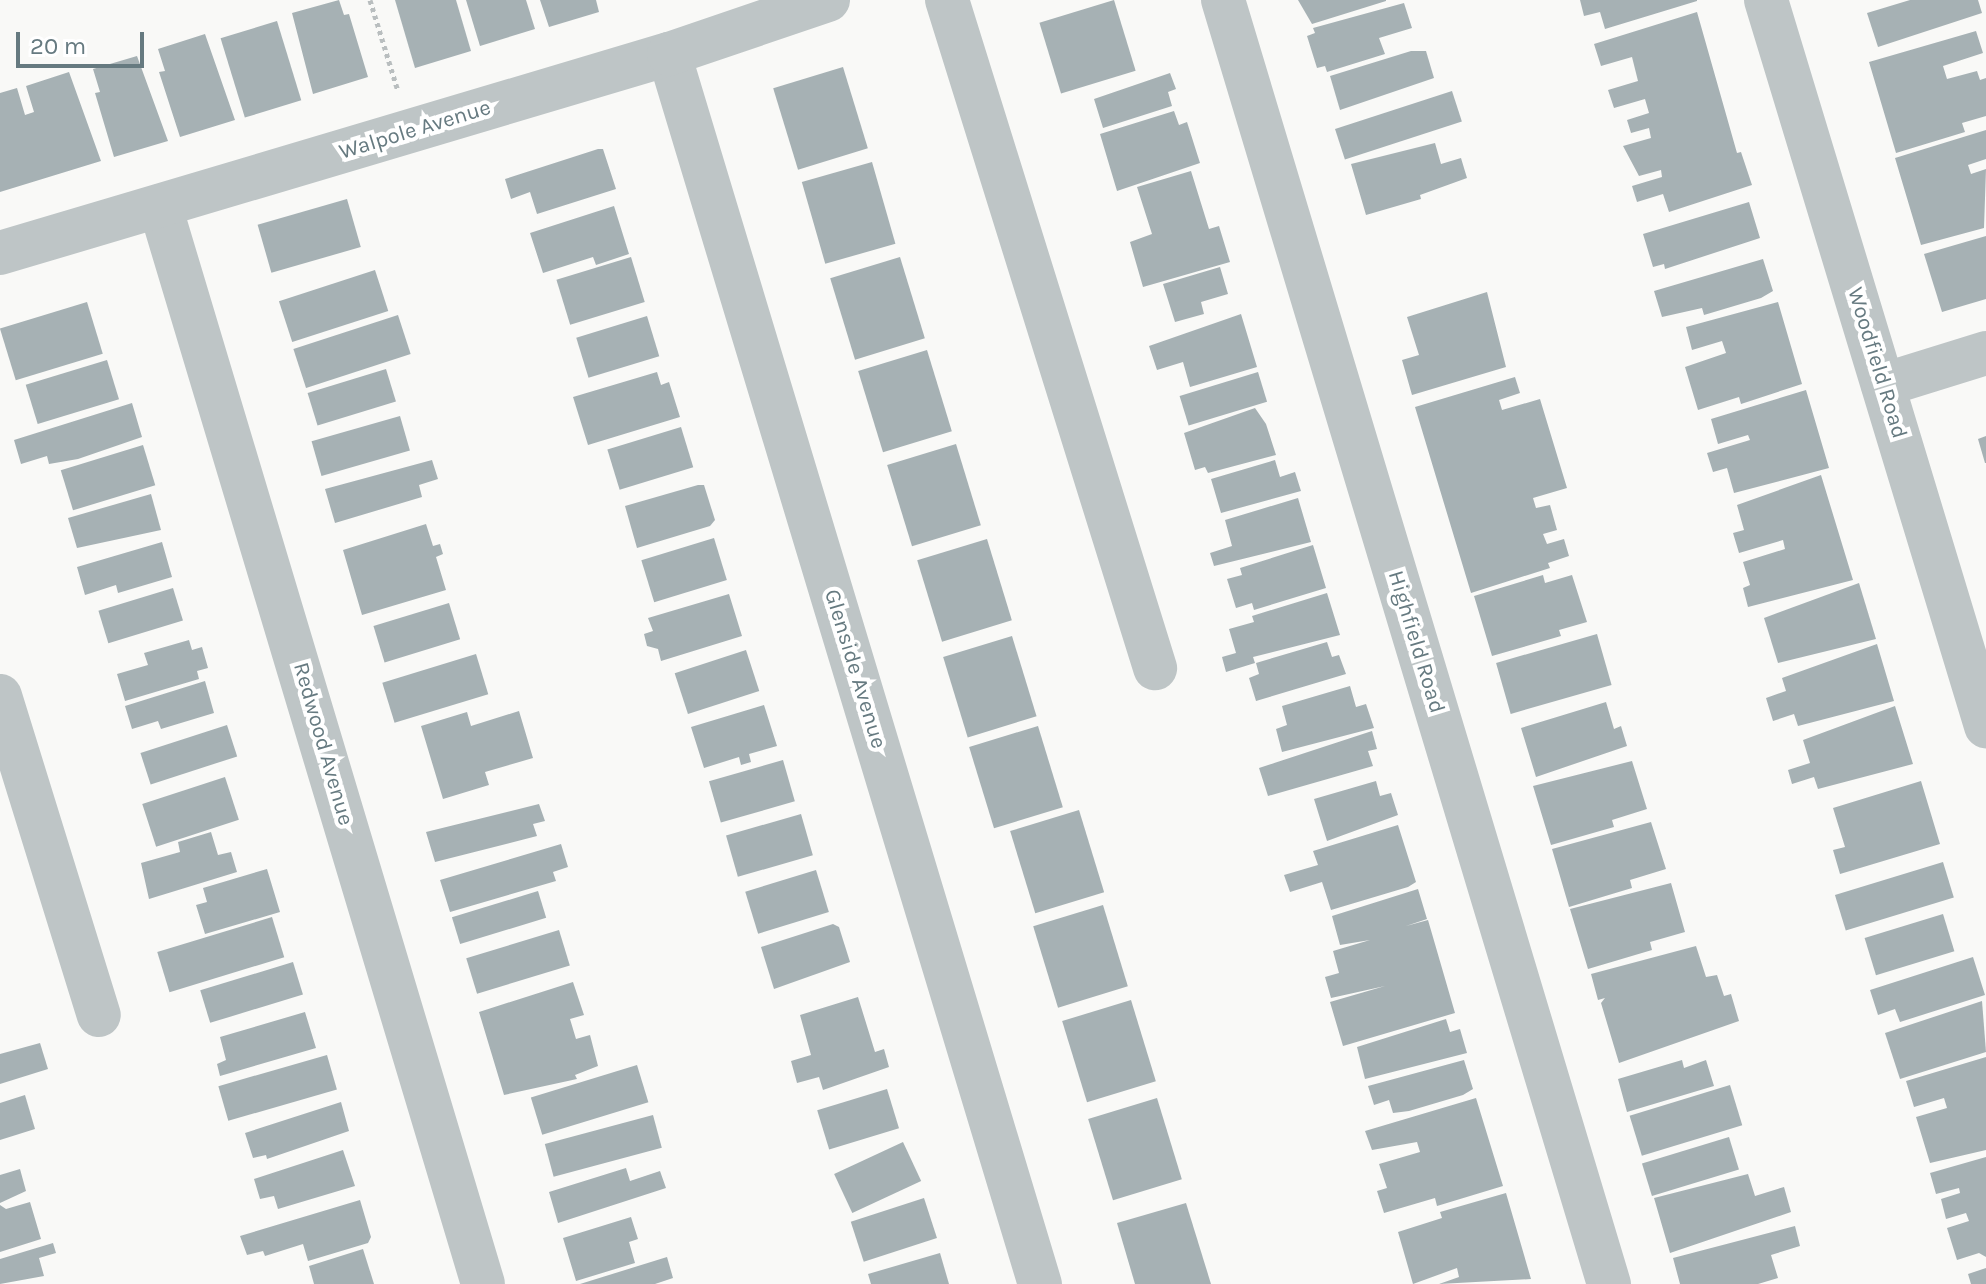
<!DOCTYPE html>
<html>
<head>
<meta charset="utf-8">
<style>
	body { margin:0 }
	#map { position:relative; width:1986px; height:1284px; overflow:hidden; background:#f9f9f7; font-family:Karla,sans-serif }
	div>[style] { position:absolute }
	[style*='--x'] { left:calc(var(--x)*1px); top:calc(var(--y)*1px); width:calc(var(--w)*1px); rotate:calc(var(--a)*1deg) }
	.building>* { inset:0; background:#a6b1b4; transform-origin:0 0 }
	.path>* { height:5px; margin-top:-2.5px; transform-origin:0; background:repeating-linear-gradient(90deg,#b9bebf 0 4px,transparent 0 8px) }
	.minor>* { height:44px; margin:-22px; padding:0 22px; transform-origin:22px; border-radius:22px; background:#bec5c6 }
	span { translate:-50% -50%; white-space:nowrap; text-align:center; line-height:1.15; -webkit-text-stroke:8px #fff; paint-order:stroke }
	.street-label { font-size:22px; color:#667a80 }
	.scale { position:absolute; left:16px; top:32px; width:128px; height:36px; box-sizing:border-box; border:4px solid #667a80; border-top:0; padding-left:10px; font-size:24px; line-height:28px; white-space:nowrap; color:#667a80; -webkit-text-stroke:6px #fff; paint-order:stroke }
</style>
</head>
<body>
<div id="map">
	<div class="building">
		<div style="clip-path:polygon(339px 0,344px 15px,349px 14px,368px 77px,313px 94px,292px 13px)"></div>
		<div style="clip-path:polygon(395px 0,456px 0,471px 51px,415px 68px)"></div>
		<div style="clip-path:polygon(466px 0,526px 0,535px 29px,480px 46px)"></div>
		<div style="clip-path:polygon(540px 0,596px 0,599px 12px,549px 27px)"></div>
		<div style="left:1114px;top:0;width:74px;height:78px;rotate:73deg"></div>
		<div style="clip-path:polygon(1298px 0,1386px 0,1386px 1px,1312px 24px)"></div>
		<div style="clip-path:polygon(1580px 0,1697px 0,1697px 1px,1605px 29px,1600px 12px,1584px 16px)"></div>
		<div style="clip-path:polygon(1910px 0,1978px 0,1982px 13px,1878px 47px,1867px 13px)"></div>
		<div style="clip-path:polygon(1404px 3px,1412px 28px,1379px 38px,1385px 54px,1327px 72px,1325px 66px,1317px 68px,1307px 36px,1315px 33px,1313px 28px)"></div>
		<div style="clip-path:polygon(1697px 12px,1737px 153px,1741px 152px,1752px 185px,1669px 212px,1663px 194px,1637px 202px,1632px 186px,1662px 177px,1661px 170px,1639px 176px,1623px 146px,1651px 138px,1649px 128px,1631px 133px,1627px 120px,1649px 113px,1645px 99px,1614px 108px,1608px 90px,1638px 81px,1632px 57px,1601px 66px,1594px 44px)"></div>
		<div style="left:277px;top:21px;width:83px;height:59px;rotate:73deg"></div>
		<div style="clip-path:polygon(1976px 31px,1983px 53px,1943px 66px,1947px 79px,1977px 71px,1980px 80px,1986px 78px,1986px 116px,1962px 123px,1965px 132px,1896px 153px,1869px 62px)"></div>
		<div style="clip-path:polygon(205px 34px,235px 120px,180px 137px,159px 72px,165px 71px,158px 49px)"></div>
		<div style="clip-path:polygon(1411px 51px,1426px 51px,1434px 78px,1340px 110px,1330px 76px)"></div>
		<div style="clip-path:polygon(137px 56px,168px 141px,114px 157px,95px 93px,100px 92px,93px 69px)"></div>
		<div style="left:843px;top:67px;width:85px;height:73px;rotate:73deg"></div>
		<div style="clip-path:polygon(69px 72px,101px 161px,0 192px,0 93px,17px 88px,25px 115px,34px 112px,26px 86px)"></div>
		<div style="clip-path:polygon(1170px 73px,1176px 89px,1168px 92px,1172px 106px,1103px 128px,1094px 99px)"></div>
		<div style="left:1452px;top:91px;width:32px;height:123px;rotate:72deg"></div>
		<div style="clip-path:polygon(1174px 111px,1179px 125px,1187px 122px,1200px 163px,1117px 191px,1100px 134px)"></div>
		<div style="clip-path:polygon(1986px 130px,1986px 159px,1968px 165px,1971px 174px,1986px 169px,1984px 228px,1921px 245px,1895px 158px)"></div>
		<div style="clip-path:polygon(1435px 143px,1441px 164px,1461px 158px,1467px 178px,1420px 195px,1421px 199px,1366px 215px,1351px 164px)"></div>
		<div style="clip-path:polygon(598px 149px,603px 149px,616px 189px,537px 214px,530px 192px,511px 199px,505px 179px)"></div>
		<div style="left:872px;top:162px;width:85px;height:73px;rotate:74deg"></div>
		<div style="clip-path:polygon(1191px 171px,1209px 229px,1219px 226px,1230px 262px,1143px 287px,1130px 242px,1152px 234px,1137px 187px)"></div>
		<div style="left:347px;top:199px;width:50px;height:93px;rotate:74deg"></div>
		<div style="clip-path:polygon(1749px 202px,1760px 238px,1665px 269px,1664px 264px,1653px 267px,1643px 234px)"></div>
		<div style="clip-path:polygon(614px 206px,629px 254px,596px 265px,593px 257px,543px 273px,530px 233px)"></div>
		<div style="clip-path:polygon(1986px 236px,1986px 299px,1942px 312px,1924px 254px)"></div>
		<div style="left:631px;top:257px;width:47px;height:78px;rotate:73deg"></div>
		<div style="left:900px;top:257px;width:85px;height:73px;rotate:73deg"></div>
		<div style="clip-path:polygon(1763px 259px,1773px 291px,1761px 298px,1704px 315px,1702px 308px,1662px 317px,1654px 291px)"></div>
		<div style="clip-path:polygon(1220px 267px,1228px 294px,1201px 302px,1204px 314px,1175px 322px,1163px 284px)"></div>
		<div style="left:375px;top:270px;width:43px;height:101px;rotate:72deg"></div>
		<div style="clip-path:polygon(1487px 292px,1506px 367px,1412px 395px,1402px 360px,1419px 355px,1407px 317px)"></div>
		<div style="left:87px;top:302px;width:54px;height:91px;rotate:73deg"></div>
		<div style="clip-path:polygon(1778px 302px,1802px 384px,1741px 404px,1739px 397px,1698px 410px,1685px 367px,1726px 353px,1722px 341px,1692px 350px,1686px 327px)"></div>
		<div style="clip-path:polygon(1241px 314px,1257px 367px,1190px 387px,1183px 362px,1157px 370px,1149px 346px)"></div>
		<div style="left:398px;top:315px;width:41px;height:110px;rotate:72deg"></div>
		<div style="left:647px;top:316px;width:42px;height:74px;rotate:73deg"></div>
		<div style="left:927px;top:350px;width:85px;height:72px;rotate:73deg"></div>
		<div style="left:107px;top:360px;width:41px;height:85px;rotate:73deg"></div>
		<div style="left:386px;top:369px;width:34px;height:82px;rotate:73deg"></div>
		<div style="clip-path:polygon(657px 372px,661px 385px,669px 382px,680px 417px,588px 445px,573px 397px)"></div>
		<div style="left:1258px;top:372px;width:31px;height:82px;rotate:73deg"></div>
		<div style="clip-path:polygon(1515px 377px,1520px 393px,1499px 400px,1502px 410px,1540px 399px,1567px 488px,1533px 498px,1536px 508px,1550px 505px,1557px 530px,1543px 534px,1547px 544px,1564px 539px,1569px 556px,1548px 563px,1550px 568px,1471px 593px,1415px 407px)"></div>
		<div style="clip-path:polygon(1806px 390px,1829px 468px,1734px 493px,1727px 468px,1713px 472px,1707px 453px,1750px 440px,1748px 435px,1718px 444px,1711px 419px)"></div>
		<div style="clip-path:polygon(132px 403px,142px 437px,78px 459px,49px 464px,47px 456px,21px 464px,14px 440px)"></div>
		<div style="clip-path:polygon(1255px 408px,1266px 424px,1276px 455px,1208px 473px,1205px 467px,1195px 470px,1184px 433px)"></div>
		<div style="left:400px;top:416px;width:36px;height:92px;rotate:74deg"></div>
		<div style="left:681px;top:427px;width:42px;height:77px;rotate:73deg"></div>
		<div style="clip-path:polygon(1986px 436px,1986px 463px,1985px 463px,1978px 439px)"></div>
		<div style="left:956px;top:444px;width:85px;height:72px;rotate:73deg"></div>
		<div style="left:143px;top:445px;width:42px;height:86px;rotate:73deg"></div>
		<div style="clip-path:polygon(432px 460px,438px 479px,419px 485px,422px 497px,335px 523px,325px 489px)"></div>
		<div style="clip-path:polygon(1275px 460px,1280px 477px,1295px 472px,1301px 491px,1221px 513px,1211px 479px)"></div>
		<div style="clip-path:polygon(1821px 475px,1853px 580px,1748px 607px,1743px 588px,1750px 585px,1743px 562px,1785px 549px,1783px 540px,1739px 553px,1733px 533px,1744px 530px,1737px 505px)"></div>
		<div style="clip-path:polygon(698px 485px,704px 485px,715px 520px,710px 526px,637px 548px,625px 506px)"></div>
		<div style="clip-path:polygon(151px 494px,161px 530px,77px 548px,68px 518px)"></div>
		<div style="clip-path:polygon(1298px 498px,1311px 542px,1214px 566px,1210px 553px,1232px 546px,1225px 520px)"></div>
		<div style="clip-path:polygon(426px 524px,433px 546px,440px 544px,443px 554px,436px 557px,446px 590px,362px 615px,343px 550px)"></div>
		<div style="left:714px;top:538px;width:44px;height:76px;rotate:73deg"></div>
		<div style="left:987px;top:539px;width:85px;height:73px;rotate:73deg"></div>
		<div style="clip-path:polygon(162px 542px,172px 577px,118px 593px,116px 585px,85px 595px,77px 567px)"></div>
		<div style="clip-path:polygon(1313px 545px,1326px 588px,1254px 610px,1252px 603px,1236px 608px,1227px 579px,1242px 575px,1240px 568px)"></div>
		<div style="clip-path:polygon(1543px 575px,1545px 583px,1572px 575px,1587px 622px,1559px 630px,1561px 636px,1492px 656px,1474px 596px)"></div>
		<div style="clip-path:polygon(1859px 583px,1876px 639px,1778px 663px,1764px 618px)"></div>
		<div style="left:173px;top:588px;width:34px;height:78px;rotate:73deg"></div>
		<div style="clip-path:polygon(1327px 593px,1340px 635px,1253px 657px,1255px 663px,1226px 672px,1222px 657px,1236px 653px,1229px 629px,1254px 622px,1252px 616px)"></div>
		<div style="clip-path:polygon(729px 594px,742px 636px,661px 661px,658px 649px,647px 646px,644px 634px,653px 631px,648px 618px)"></div>
		<div style="left:449px;top:603px;width:38px;height:79px;rotate:73deg"></div>
		<div style="left:1597px;top:634px;width:53px;height:105px;rotate:74deg"></div>
		<div style="left:1012px;top:636px;width:84px;height:72px;rotate:73deg"></div>
		<div style="clip-path:polygon(189px 640px,192px 650px,202px 647px,208px 668px,197px 671px,199px 679px,125px 701px,117px 674px,148px 665px,144px 653px)"></div>
		<div style="clip-path:polygon(1327px 642px,1332px 657px,1339px 655px,1346px 674px,1256px 701px,1249px 678px,1259px 674px,1256px 663px)"></div>
		<div style="clip-path:polygon(1877px 644px,1894px 701px,1798px 726px,1794px 714px,1773px 721px,1766px 698px,1786px 691px,1782px 678px)"></div>
		<div style="left:746px;top:650px;width:43px;height:75px;rotate:72deg"></div>
		<div style="left:476px;top:654px;width:42px;height:98px;rotate:73deg"></div>
		<div style="clip-path:polygon(205px 681px,214px 713px,161px 729px,158px 721px,132px 729px,125px 706px)"></div>
		<div style="clip-path:polygon(1350px 686px,1356px 707px,1366px 704px,1374px 728px,1282px 752px,1276px 729px,1287px 725px,1282px 706px)"></div>
		<div style="clip-path:polygon(1606px 702px,1614px 729px,1621px 726px,1627px 746px,1536px 777px,1521px 728px)"></div>
		<div style="clip-path:polygon(764px 705px,777px 746px,749px 754px,751px 762px,741px 765px,739px 757px,704px 768px,691px 727px)"></div>
		<div style="clip-path:polygon(1895px 706px,1913px 764px,1818px 789px,1814px 777px,1792px 784px,1788px 770px,1810px 763px,1803px 740px)"></div>
		<div style="clip-path:polygon(519px 711px,533px 758px,485px 772px,489px 785px,443px 799px,421px 726px,467px 712px,471px 726px)"></div>
		<div style="left:227px;top:725px;width:33px;height:91px;rotate:72deg"></div>
		<div style="left:1038px;top:726px;width:85px;height:72px;rotate:73deg"></div>
		<div style="clip-path:polygon(1372px 731px,1377px 749px,1368px 751px,1373px 766px,1268px 796px,1259px 768px)"></div>
		<div style="left:783px;top:760px;width:43px;height:77px;rotate:74deg"></div>
		<div style="clip-path:polygon(1632px 761px,1647px 809px,1612px 820px,1614px 827px,1551px 845px,1533px 786px)"></div>
		<div style="left:225px;top:777px;width:45px;height:87px;rotate:72deg"></div>
		<div style="clip-path:polygon(1376px 781px,1380px 796px,1391px 793px,1398px 815px,1327px 841px,1314px 799px)"></div>
		<div style="clip-path:polygon(1921px 781px,1940px 844px,1840px 874px,1833px 850px,1845px 847px,1833px 808px)"></div>
		<div style="clip-path:polygon(539px 804px,545px 821px,533px 824px,537px 836px,435px 862px,426px 832px)"></div>
		<div style="left:1079px;top:810px;width:86px;height:72px;rotate:73deg"></div>
		<div style="left:801px;top:814px;width:43px;height:78px;rotate:74deg"></div>
		<div style="clip-path:polygon(1651px 822px,1666px 869px,1630px 880px,1632px 888px,1569px 907px,1552px 849px)"></div>
		<div style="clip-path:polygon(1398px 825px,1416px 882px,1408px 887px,1331px 910px,1322px 882px,1290px 892px,1284px 875px,1318px 865px,1313px 851px)"></div>
		<div style="clip-path:polygon(211px 832px,218px 855px,231px 852px,237px 872px,149px 899px,141px 863px,180px 852px,178px 842px)"></div>
		<div style="clip-path:polygon(561px 844px,568px 867px,553px 872px,556px 881px,450px 912px,440px 880px)"></div>
		<div style="left:1943px;top:862px;width:37px;height:113px;rotate:73deg"></div>
		<div style="clip-path:polygon(267px 869px,280px 912px,205px 934px,196px 905px,207px 902px,203px 888px)"></div>
		<div style="left:816px;top:870px;width:44px;height:74px;rotate:73deg"></div>
		<div style="clip-path:polygon(1671px 883px,1685px 932px,1650px 942px,1652px 950px,1588px 969px,1570px 909px)"></div>
		<div style="clip-path:polygon(1418px 889px,1427px 919px,1406px 926px,1428px 920px,1455px 1013px,1343px 1046px,1330px 1002px,1385px 986px,1331px 998px,1325px 977px,1339px 973px,1333px 951px,1370px 940px,1340px 945px,1332px 916px)"></div>
		<div style="left:538px;top:891px;width:28px;height:90px;rotate:73deg"></div>
		<div style="left:1103px;top:905px;width:85px;height:73px;rotate:73deg"></div>
		<div style="left:1943px;top:914px;width:39px;height:82px;rotate:73deg"></div>
		<div style="left:272px;top:917px;width:42px;height:120px;rotate:73deg"></div>
		<div style="clip-path:polygon(833px 924px,839px 927px,850px 962px,774px 989px,761px 947px)"></div>
		<div style="left:559px;top:930px;width:37px;height:97px;rotate:73deg"></div>
		<div style="clip-path:polygon(1696px 946px,1706px 977px,1717px 975px,1724px 996px,1731px 994px,1739px 1021px,1619px 1063px,1601px 1003px,1605px 998px,1598px 1000px,1591px 974px)"></div>
		<div style="clip-path:polygon(1973px 957px,1985px 995px,1900px 1022px,1895px 1009px,1878px 1015px,1870px 990px)"></div>
		<div style="left:293px;top:962px;width:34px;height:97px;rotate:73deg"></div>
		<div style="clip-path:polygon(573px 982px,584px 1015px,570px 1019px,576px 1039px,590px 1035px,598px 1066px,575px 1075px,577px 1079px,504px 1095px,479px 1012px)"></div>
		<div style="clip-path:polygon(858px 997px,875px 1052px,884px 1049px,889px 1067px,823px 1090px,819px 1077px,797px 1083px,791px 1061px,811px 1055px,800px 1015px)"></div>
		<div style="left:1131px;top:1000px;width:85px;height:72px;rotate:73deg"></div>
		<div style="clip-path:polygon(1982px 1001px,1986px 1052px,1900px 1079px,1885px 1033px)"></div>
		<div style="clip-path:polygon(305px 1012px,316px 1048px,220px 1076px,217px 1064px,226px 1060px,220px 1037px)"></div>
		<div style="clip-path:polygon(1446px 1019px,1450px 1032px,1460px 1029px,1467px 1053px,1365px 1079px,1357px 1047px)"></div>
		<div style="clip-path:polygon(40px 1043px,48px 1069px,0 1084px,0 1054px)"></div>
		<div style="left:327px;top:1055px;width:36px;height:113px;rotate:74deg"></div>
		<div style="clip-path:polygon(1986px 1057px,1986px 1150px,1930px 1163px,1916px 1117px,1947px 1108px,1944px 1098px,1914px 1107px,1906px 1081px)"></div>
		<div style="clip-path:polygon(1464px 1060px,1473px 1089px,1463px 1095px,1409px 1111px,1393px 1113px,1389px 1100px,1374px 1105px,1368px 1086px)"></div>
		<div style="clip-path:polygon(1682px 1060px,1684px 1068px,1706px 1060px,1714px 1086px,1627px 1112px,1618px 1079px)"></div>
		<div style="left:637px;top:1065px;width:39px;height:111px;rotate:73deg"></div>
		<div style="left:1730px;top:1085px;width:42px;height:105px;rotate:73deg"></div>
		<div style="left:887px;top:1089px;width:41px;height:73px;rotate:73deg"></div>
		<div style="clip-path:polygon(25px 1095px,35px 1129px,0 1140px,0 1103px)"></div>
		<div style="left:1157px;top:1098px;width:85px;height:72px;rotate:73deg"></div>
		<div style="clip-path:polygon(1476px 1098px,1503px 1186px,1437px 1206px,1435px 1198px,1384px 1213px,1377px 1191px,1387px 1188px,1379px 1164px,1420px 1152px,1417px 1142px,1372px 1150px,1365px 1131px)"></div>
		<div style="clip-path:polygon(341px 1102px,349px 1131px,267px 1159px,266px 1155px,253px 1158px,245px 1133px)"></div>
		<div style="left:653px;top:1115px;width:34px;height:112px;rotate:75deg"></div>
		<div style="left:1729px;top:1137px;width:34px;height:91px;rotate:73deg"></div>
		<div style="left:903px;top:1142px;width:43px;height:76px;rotate:65deg"></div>
		<div style="clip-path:polygon(343px 1150px,355px 1186px,278px 1209px,274px 1196px,260px 1199px,254px 1179px)"></div>
		<div style="clip-path:polygon(1986px 1157px,1986px 1257px,1979px 1253px,1957px 1260px,1947px 1228px,1969px 1221px,1966px 1213px,1946px 1219px,1941px 1199px,1960px 1193px,1959px 1188px,1936px 1194px,1930px 1173px)"></div>
		<div style="clip-path:polygon(626px 1168px,630px 1181px,660px 1171px,666px 1188px,558px 1223px,549px 1192px)"></div>
		<div style="clip-path:polygon(20px 1169px,26px 1191px,0 1203px,0 1175px)"></div>
		<div style="clip-path:polygon(1748px 1174px,1755px 1196px,1784px 1187px,1791px 1212px,1670px 1253px,1654px 1198px)"></div>
		<div style="clip-path:polygon(1506px 1193px,1531px 1279px,1439px 1284px,1459px 1277px,1457px 1268px,1413px 1284px,1398px 1232px,1442px 1218px,1440px 1212px)"></div>
		<div style="left:924px;top:1198px;width:42px;height:77px;rotate:72deg"></div>
		<div style="clip-path:polygon(360px 1200px,371px 1237px,368px 1243px,308px 1261px,303px 1244px,265px 1256px,263px 1251px,247px 1255px,240px 1236px)"></div>
		<div style="clip-path:polygon(30px 1202px,41px 1239px,0 1252px,0 1205px,6px 1209px)"></div>
		<div style="clip-path:polygon(1186px 1203px,1211px 1284px,1135px 1284px,1117px 1223px)"></div>
		<div style="clip-path:polygon(631px 1217px,638px 1239px,629px 1242px,635px 1263px,576px 1281px,563px 1238px)"></div>
		<div style="clip-path:polygon(1795px 1226px,1800px 1246px,1771px 1255px,1778px 1278px,1758px 1284px,1680px 1284px,1673px 1258px)"></div>
		<div style="clip-path:polygon(53px 1243px,56px 1253px,39px 1258px,44px 1276px,0 1284px,0 1259px)"></div>
		<div style="clip-path:polygon(363px 1249px,374px 1284px,314px 1284px,309px 1266px)"></div>
		<div style="clip-path:polygon(940px 1253px,949px 1284px,871px 1284px,868px 1274px)"></div>
		<div style="clip-path:polygon(667px 1257px,673px 1278px,655px 1284px,580px 1284px)"></div>
		<div style="clip-path:polygon(1986px 1268px,1986px 1284px,1971px 1284px,1968px 1274px)"></div>
	</div>
	<div class="path">
		<div style="--x:370;--y:0;--w:95;--a:72.9"></div>
	</div>
	<div class="minor">
		<div style="--x:947;--y:0;--w:700;--a:72.7"></div>
		<div style="--x:1223;--y:0;--w:1341;--a:73.27"></div>
		<div style="--x:1766;--y:0;--w:759;--a:73.14"></div>
		<div style="--x:669;--y:54;--w:1285;--a:73.22"></div>
		<div style="--x:160;--y:206;--w:1125;--a:73.32"></div>
		<div style="--x:0;--y:253;--w:698;--a:-16.57"></div>
		<div style="--x:669;--y:54;--w:168;--a:-18.8"></div>
		<div style="--x:1883;--y:385;--w:108;--a:-17.3"></div>
		<div style="--x:0;--y:696;--w:334;--a:72.8"></div>
	</div>
	<div class="street-label">
		<span style="left:415px;top:130px;rotate:-17deg">Walpole Avenue</span>
		<span style="left:1877px;top:363px;rotate:73deg">Woodfield Road</span>
		<span style="left:1416px;top:642px;rotate:73deg">Highfield Road</span>
		<span style="left:855px;top:669px;rotate:73deg">Glenside Avenue</span>
		<span style="left:323px;top:744px;rotate:74deg">Redwood Avenue</span>
	</div>
	<div class="scale">20 m</div>
</div>
</body>
</html>
